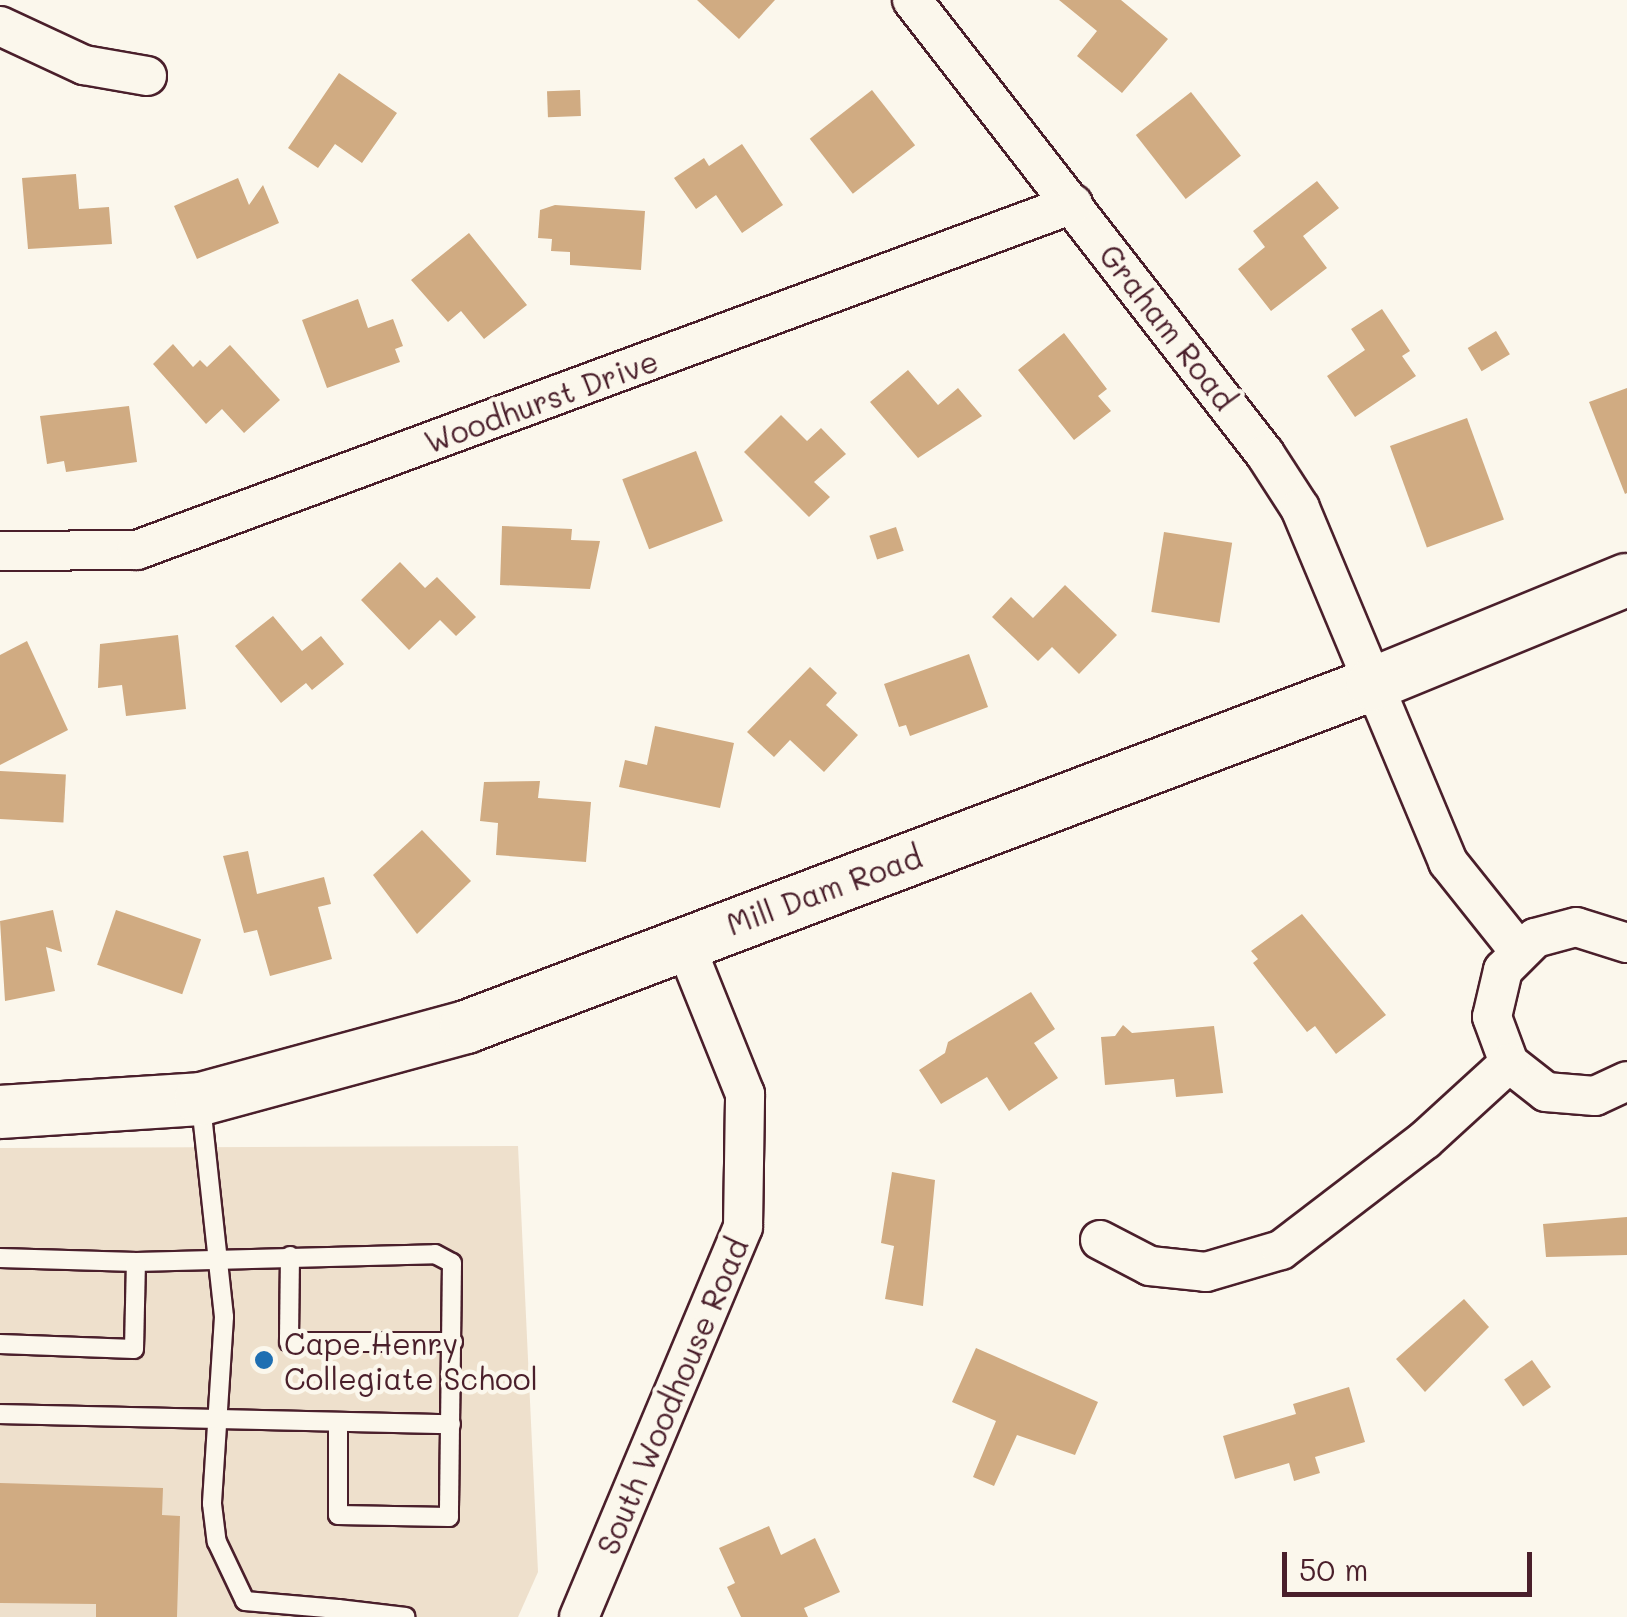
<!DOCTYPE html>
<html>
<head>
<meta charset="utf-8">
<style>
	body { margin:0 }
	#map { position:relative; width:1627px; height:1617px; overflow:hidden; background:#fbf7ec; font-family:Mali,sans-serif }
	div>[style] { position:absolute }
	[style*='--x'] { left:calc(var(--x)*1px); top:calc(var(--y)*1px); width:calc(var(--w)*1px); rotate:calc(var(--a)*1deg) }
	.built>* { inset:0; background:#eee0cc }
	.building>* { inset:0; background:#d0ab82; transform-origin:0 0 }
	.roads { filter:drop-shadow(2px 0 #4a1f2b) drop-shadow(-2px 0 #4a1f2b) drop-shadow(0 2px #4a1f2b) drop-shadow(0 -2px #4a1f2b) }
	.lane>* { height:18px; margin:-9px; padding:0 9px; transform-origin:9px; border-radius:9px; background:#fbf7ec }
	.street>* { height:38px; margin:-19px; padding:0 19px; transform-origin:19px; border-radius:19px; background:#fbf7ec }
	.secondary>* { height:52px; margin:-26px; padding:0 26px; transform-origin:26px; border-radius:26px; background:#fbf7ec }
	.dots>* { width:28px; height:28px; translate:-50% -50%; box-sizing:border-box; border:5px solid #fbf7ec; border-radius:50% }
	span { translate:-50% -50%; white-space:nowrap; text-align:center; line-height:1.15; -webkit-text-stroke:9px #fbf7ec; paint-order:stroke }
	.street-label { font-size:30px; color:#4a1f2b }
	.poi-label { font-size:30px; color:#4a1f2b }
	.left { translate:0 -50%; text-align:left }
	.scale { position:absolute; left:1282px; top:1552px; width:250px; height:45px; box-sizing:border-box; border:5px solid #4a1f2b; border-top:0; padding-left:12px; font-size:30px; line-height:35px; white-space:nowrap; color:#4a1f2b; -webkit-text-stroke:8px #fbf7ec; paint-order:stroke }
</style>
</head>
<body>
<div id="map">
	<div class="built">
		<div style="clip-path:polygon(518px 1146px,538px 1572px,518px 1617px,0 1617px,0 1148px)"></div>
	</div>
	<div class="building">
		<div style="clip-path:polygon(697px 0,775px 0,739px 39px)"></div>
		<div style="clip-path:polygon(1059px 0,1121px 0,1168px 39px,1122px 93px,1077px 56px,1097px 31px)"></div>
		<div style="clip-path:polygon(339px 73px,397px 113px,362px 163px,335px 144px,318px 168px,288px 148px)"></div>
		<div style="left:580px;top:90px;width:26px;height:33px;rotate:88deg"></div>
		<div style="left:872px;top:90px;width:70px;height:79px;rotate:52deg"></div>
		<div style="left:1191px;top:92px;width:81px;height:70px;rotate:52deg"></div>
		<div style="clip-path:polygon(742px 144px,783px 205px,742px 233px,716px 195px,696px 209px,674px 178px,704px 158px,709px 166px)"></div>
		<div style="clip-path:polygon(76px 174px,79px 209px,109px 207px,112px 244px,28px 249px,22px 178px)"></div>
		<div style="clip-path:polygon(238px 178px,249px 205px,263px 185px,279px 223px,197px 259px,174px 206px)"></div>
		<div style="clip-path:polygon(1317px 181px,1339px 208px,1303px 236px,1327px 268px,1271px 311px,1238px 269px,1265px 247px,1253px 231px)"></div>
		<div style="clip-path:polygon(555px 205px,645px 211px,641px 270px,570px 265px,570px 252px,551px 251px,552px 239px,538px 238px,540px 210px)"></div>
		<div style="clip-path:polygon(469px 233px,527px 305px,484px 339px,461px 311px,448px 322px,411px 280px)"></div>
		<div style="clip-path:polygon(358px 299px,368px 328px,393px 319px,403px 346px,395px 349px,400px 362px,327px 388px,302px 320px)"></div>
		<div style="clip-path:polygon(1382px 309px,1410px 351px,1402px 356px,1416px 376px,1355px 417px,1327px 376px,1365px 350px,1351px 329px)"></div>
		<div style="left:1496px;top:331px;width:27px;height:33px;rotate:59deg"></div>
		<div style="clip-path:polygon(1064px 333px,1107px 389px,1098px 396px,1111px 411px,1074px 440px,1018px 370px)"></div>
		<div style="clip-path:polygon(173px 344px,193px 367px,200px 360px,207px 367px,230px 345px,280px 400px,244px 433px,222px 409px,206px 424px,153px 364px)"></div>
		<div style="clip-path:polygon(908px 370px,938px 405px,958px 388px,982px 416px,918px 458px,870px 402px)"></div>
		<div style="clip-path:polygon(1627px 388px,1627px 493px,1625px 494px,1589px 402px)"></div>
		<div style="clip-path:polygon(129px 406px,137px 462px,66px 472px,64px 461px,47px 464px,40px 416px)"></div>
		<div style="clip-path:polygon(781px 415px,807px 441px,821px 428px,846px 454px,814px 482px,830px 497px,809px 517px,744px 452px)"></div>
		<div style="left:1467px;top:418px;width:108px;height:82px;rotate:70deg"></div>
		<div style="left:696px;top:451px;width:75px;height:79px;rotate:69deg"></div>
		<div style="clip-path:polygon(502px 526px,572px 529px,571px 540px,600px 541px,590px 589px,500px 585px)"></div>
		<div style="left:896px;top:527px;width:25px;height:28px;rotate:72deg"></div>
		<div style="left:1164px;top:532px;width:69px;height:81px;rotate:9deg"></div>
		<div style="clip-path:polygon(400px 562px,425px 588px,437px 577px,476px 617px,456px 636px,440px 620px,409px 650px,361px 600px)"></div>
		<div style="clip-path:polygon(1065px 585px,1117px 635px,1079px 674px,1052px 647px,1038px 661px,992px 617px,1011px 597px,1033px 618px)"></div>
		<div style="clip-path:polygon(273px 616px,302px 651px,321px 636px,344px 664px,312px 690px,306px 683px,281px 703px,235px 646px)"></div>
		<div style="clip-path:polygon(178px 635px,186px 709px,126px 716px,122px 685px,98px 688px,100px 644px)"></div>
		<div style="clip-path:polygon(27px 641px,68px 730px,0 765px,0 655px)"></div>
		<div style="clip-path:polygon(969px 654px,988px 707px,910px 736px,906px 725px,899px 727px,884px 684px)"></div>
		<div style="clip-path:polygon(810px 667px,837px 693px,826px 705px,858px 735px,824px 772px,790px 740px,774px 757px,747px 732px)"></div>
		<div style="clip-path:polygon(655px 726px,734px 743px,720px 808px,619px 787px,625px 760px,647px 765px)"></div>
		<div style="left:0;top:771px;width:66px;height:48px;rotate:3deg"></div>
		<div style="clip-path:polygon(540px 781px,538px 798px,591px 802px,586px 862px,496px 855px,498px 823px,480px 821px,484px 782px)"></div>
		<div style="clip-path:polygon(422px 830px,471px 881px,417px 934px,373px 875px)"></div>
		<div style="clip-path:polygon(248px 851px,257px 894px,324px 877px,331px 904px,318px 907px,332px 959px,270px 976px,257px 930px,244px 933px,223px 856px)"></div>
		<div style="clip-path:polygon(53px 910px,62px 952px,46px 947px,55px 991px,5px 1001px,0 921px)"></div>
		<div style="left:116px;top:910px;width:90px;height:58px;rotate:19deg"></div>
		<div style="clip-path:polygon(1302px 914px,1386px 1015px,1336px 1054px,1315px 1026px,1307px 1032px,1253px 963px,1258px 959px,1251px 951px)"></div>
		<div style="clip-path:polygon(1031px 992px,1055px 1029px,1034px 1043px,1058px 1078px,1009px 1111px,987px 1077px,941px 1104px,919px 1070px,945px 1053px,948px 1042px)"></div>
		<div style="clip-path:polygon(1123px 1025px,1132px 1033px,1214px 1026px,1223px 1093px,1176px 1097px,1174px 1079px,1105px 1085px,1101px 1037px,1115px 1036px)"></div>
		<div style="clip-path:polygon(892px 1172px,935px 1180px,923px 1306px,885px 1299px,894px 1246px,881px 1243px)"></div>
		<div style="clip-path:polygon(1627px 1217px,1627px 1255px,1546px 1257px,1543px 1224px)"></div>
		<div style="clip-path:polygon(1464px 1299px,1489px 1327px,1425px 1392px,1396px 1359px)"></div>
		<div style="clip-path:polygon(976px 1348px,1098px 1402px,1075px 1455px,1017px 1435px,994px 1486px,973px 1477px,996px 1421px,952px 1402px)"></div>
		<div style="left:1532px;top:1360px;width:33px;height:34px;rotate:55deg"></div>
		<div style="clip-path:polygon(1349px 1387px,1365px 1442px,1315px 1457px,1320px 1473px,1294px 1481px,1289px 1463px,1235px 1479px,1223px 1436px,1296px 1414px,1293px 1404px)"></div>
		<div style="clip-path:polygon(0 1483px,163px 1488px,162px 1515px,180px 1516px,177px 1617px,96px 1617px,96px 1604px,0 1603px)"></div>
		<div style="clip-path:polygon(769px 1526px,781px 1555px,815px 1538px,840px 1592px,804px 1608px,808px 1617px,741px 1617px,727px 1587px,735px 1583px,719px 1548px)"></div>
	</div>
	<div class="roads">
		<div class="lane">
			<div style="--x:201;--y:1105;--w:213;--a:83.8"></div>
			<div style="--x:224;--y:1317;--w:187;--a:93.7"></div>
			<div style="--x:212;--y:1504;--w:38;--a:83"></div>
			<div style="--x:217;--y:1542;--w:65;--a:64.6"></div>
			<div style="--x:245;--y:1601;--w:93;--a:4.9"></div>
			<div style="--x:338;--y:1609;--w:8;--a:90"></div>
			<div style="--x:290;--y:1256;--w:86;--a:90.7"></div>
			<div style="--x:289;--y:1342;--w:164;--a:0"></div>
			<div style="--x:0;--y:1258;--w:136;--a:1.7"></div>
			<div style="--x:136;--y:1262;--w:299;--a:-1.5"></div>
			<div style="--x:435;--y:1254;--w:19;--a:28"></div>
			<div style="--x:452;--y:1263;--w:254;--a:90.7"></div>
			<div style="--x:449;--y:1517;--w:111;--a:-179"></div>
			<div style="--x:338;--y:1515;--w:92;--a:-90"></div>
			<div style="--x:0;--y:1344;--w:134;--a:2.1"></div>
			<div style="--x:134;--y:1349;--w:87;--a:-88.7"></div>
			<div style="--x:0;--y:1414;--w:451;--a:1.3"></div>
			<div style="--x:338;--y:1609;--w:68;--a:6.7"></div>
		</div>
		<div class="street">
			<div style="--x:912;--y:0;--w:575;--a:52.13"></div>
			<div style="--x:1265;--y:454;--w:64;--a:57.1"></div>
			<div style="--x:1300;--y:508;--w:384;--a:67.3"></div>
			<div style="--x:1448;--y:862;--w:114;--a:51.4"></div>
			<div style="--x:0;--y:26;--w:93;--a:24.9"></div>
			<div style="--x:84;--y:65;--w:64;--a:9.9"></div>
			<div style="--x:0;--y:551;--w:137;--a:-0.4"></div>
			<div style="--x:137;--y:550;--w:998;--a:-20.29"></div>
			<div style="--x:1627;--y:943;--w:53;--a:-162.6"></div>
			<div style="--x:1576;--y:927;--w:42;--a:165"></div>
			<div style="--x:1535;--y:938;--w:45;--a:135"></div>
			<div style="--x:1503;--y:970;--w:48;--a:103.2"></div>
			<div style="--x:1492;--y:1017;--w:49;--a:69.7"></div>
			<div style="--x:1509;--y:1063;--w:47;--a:38.1"></div>
			<div style="--x:1546;--y:1092;--w:49;--a:4.7"></div>
			<div style="--x:1595;--y:1096;--w:35;--a:-25"></div>
			<div style="--x:1100;--y:1240;--w:56;--a:27.5"></div>
			<div style="--x:1150;--y:1266;--w:56;--a:6.1"></div>
			<div style="--x:1206;--y:1272;--w:78;--a:-16.3"></div>
			<div style="--x:1281;--y:1250;--w:181;--a:-37.4"></div>
			<div style="--x:1425;--y:1140;--w:114;--a:-42.5"></div>
			<div style="--x:579;--y:1617;--w:423;--a:-67.2"></div>
			<div style="--x:743;--y:1227;--w:133;--a:-89.1"></div>
			<div style="--x:745;--y:1094;--w:164;--a:-111.9"></div>
		</div>
		<div class="secondary">
			<div style="--x:0;--y:1112;--w:201;--a:-3.7"></div>
			<div style="--x:201;--y:1099;--w:275;--a:-15.2"></div>
			<div style="--x:466;--y:1027;--w:970;--a:-20.72"></div>
			<div style="--x:1373;--y:684;--w:274;--a:-22.3"></div>
		</div>
	</div>
	<div class="dots">
		<div style="left:264px;top:1360px;background:#1f6fb2"></div>
	</div>
	<div class="street-label">
		<span style="left:1168px;top:327px;rotate:52deg">Graham Road</span>
		<span style="left:541px;top:401px;rotate:-20deg">Woodhurst Drive</span>
		<span style="left:824px;top:890px;rotate:-20deg">Mill Dam Road</span>
		<span style="left:672px;top:1396px;rotate:-67deg">South Woodhouse Road</span>
	</div>
	<div class="poi-label">
		<span class="left" style="left:284px;top:1360px">Cape Henry<br>Collegiate School</span>
	</div>
	<div class="scale">50 m</div>
</div>
</body>
</html>
